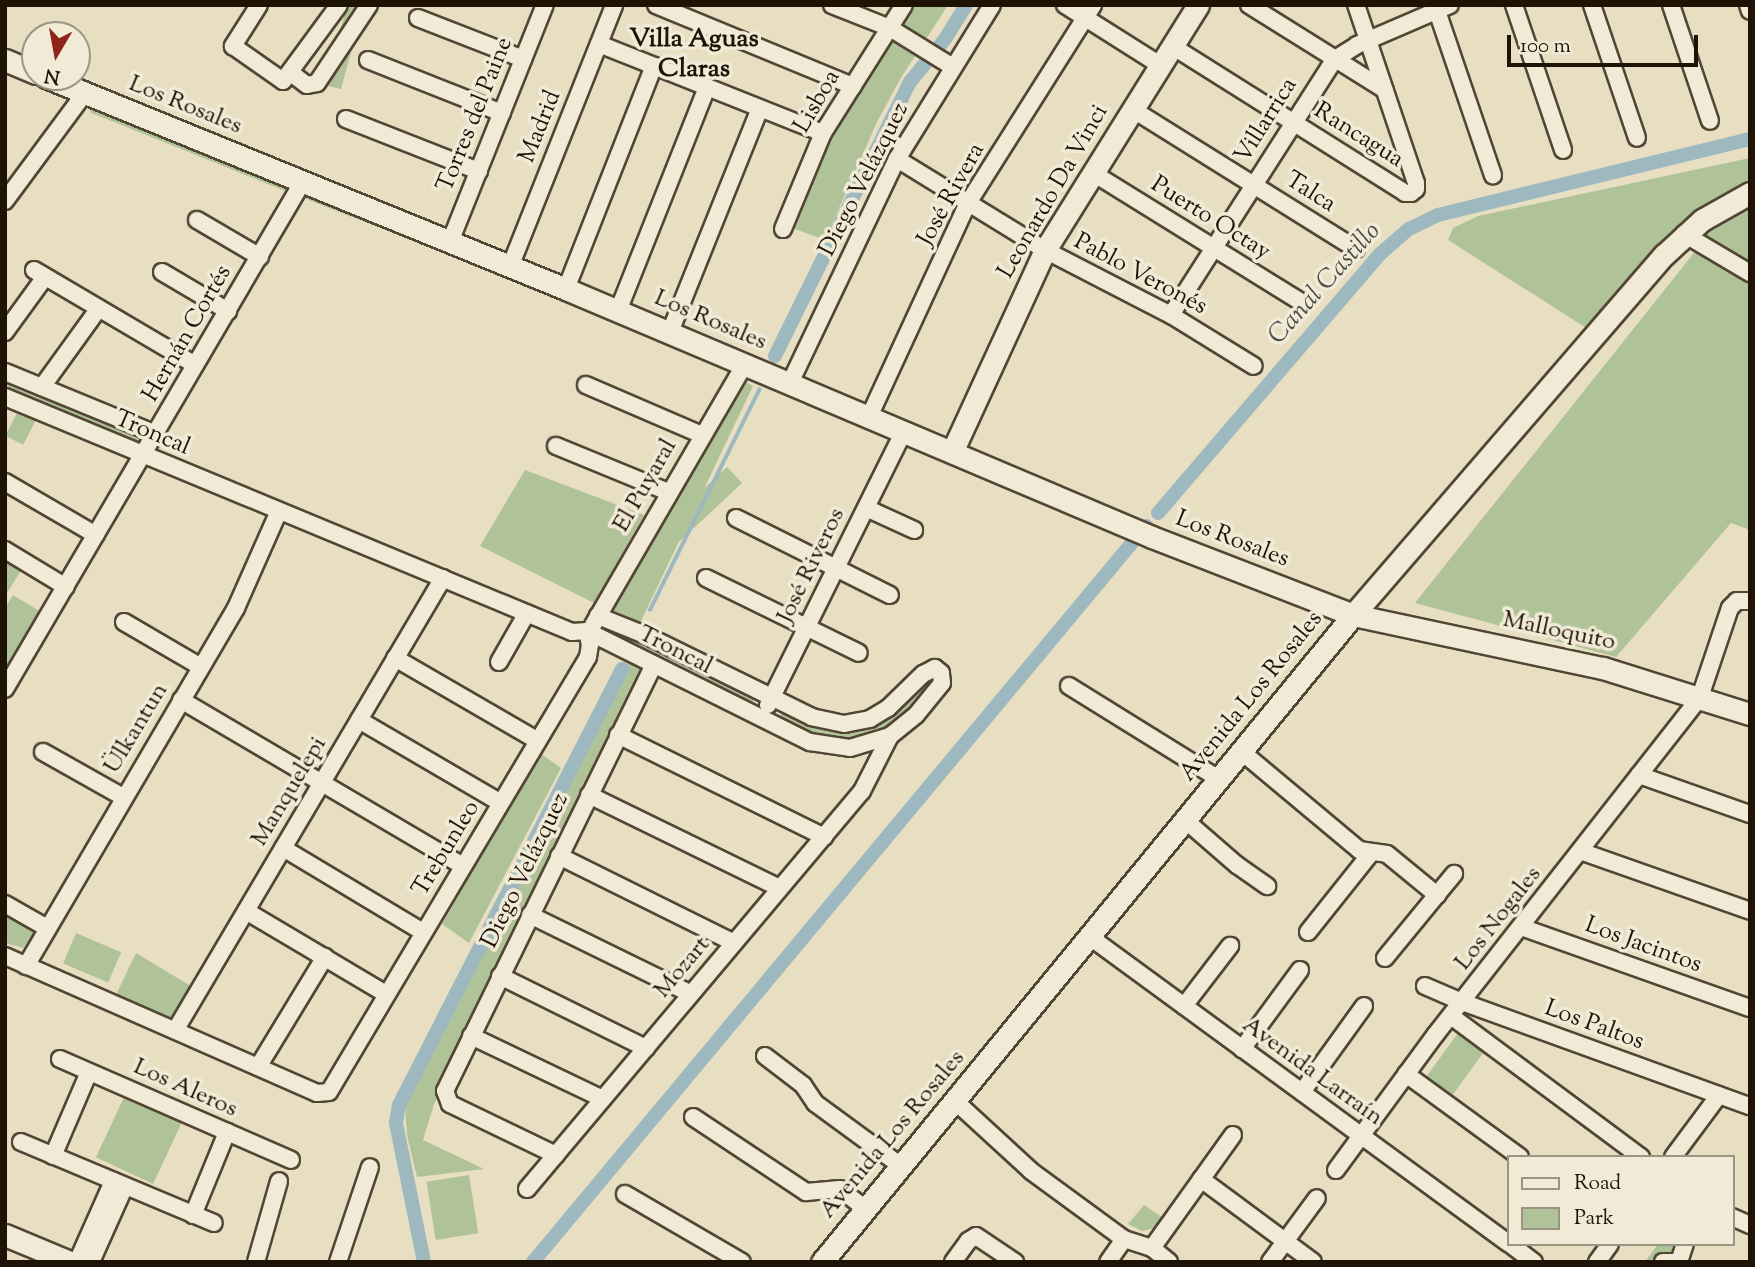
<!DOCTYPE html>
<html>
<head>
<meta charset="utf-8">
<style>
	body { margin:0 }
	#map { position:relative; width:1755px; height:1267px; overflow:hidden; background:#e8dec1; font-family:"Sorts Mill Goudy",serif }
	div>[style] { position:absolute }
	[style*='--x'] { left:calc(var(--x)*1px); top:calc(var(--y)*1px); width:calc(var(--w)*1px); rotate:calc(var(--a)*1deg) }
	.green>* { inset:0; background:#b0c297; transform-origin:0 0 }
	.stream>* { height:3.5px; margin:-1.75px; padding:0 1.75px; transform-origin:1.75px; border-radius:1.75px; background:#9db9bf }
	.canal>* { height:14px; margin:-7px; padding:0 7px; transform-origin:7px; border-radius:7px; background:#9db9bf }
	.roads { filter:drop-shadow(2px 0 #514634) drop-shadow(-2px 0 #514634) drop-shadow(0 2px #514634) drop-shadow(0 -2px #514634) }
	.street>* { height:16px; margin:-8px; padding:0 8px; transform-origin:8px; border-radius:8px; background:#f0ead7 }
	.secondary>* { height:21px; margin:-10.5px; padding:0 10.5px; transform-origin:10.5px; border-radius:10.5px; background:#f0ead7 }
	span { translate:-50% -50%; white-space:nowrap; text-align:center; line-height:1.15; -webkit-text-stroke:7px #f0ead7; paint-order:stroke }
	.street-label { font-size:24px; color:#1f1305 }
	.neighbourhood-label { font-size:26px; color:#1f1305; font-weight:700 }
	.water-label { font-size:26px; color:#4b4d46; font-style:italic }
	.frame { position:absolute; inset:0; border:7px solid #1f1305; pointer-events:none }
	.legend { position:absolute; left:1507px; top:1155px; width:228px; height:91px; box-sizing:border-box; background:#f0ead7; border:2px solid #9c9483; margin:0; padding:9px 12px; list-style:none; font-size:21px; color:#1f1305 }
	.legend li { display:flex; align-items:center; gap:14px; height:35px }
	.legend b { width:35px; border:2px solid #9c9483 }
	.north { position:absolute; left:21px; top:21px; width:70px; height:70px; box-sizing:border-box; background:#f0ead7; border:2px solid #9c9483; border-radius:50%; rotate:190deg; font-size:19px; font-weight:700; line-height:28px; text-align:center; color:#1f1305 }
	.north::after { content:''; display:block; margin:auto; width:24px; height:32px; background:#8f2418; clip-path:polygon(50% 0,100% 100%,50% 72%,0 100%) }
	.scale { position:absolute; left:1507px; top:35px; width:191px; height:32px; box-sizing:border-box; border:4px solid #1f1305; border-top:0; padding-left:9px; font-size:21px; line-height:24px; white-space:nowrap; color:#1f1305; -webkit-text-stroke:5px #f0ead7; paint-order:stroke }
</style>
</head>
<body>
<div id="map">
	<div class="green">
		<div style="left:347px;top:5px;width:16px;height:83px;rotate:15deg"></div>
		<div style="clip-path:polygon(912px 5px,948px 5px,902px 76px,877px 122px,825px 240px,792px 228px,832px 137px)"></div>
		<div style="left:94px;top:102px;width:214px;height:11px;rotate:22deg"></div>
		<div style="clip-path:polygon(1750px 158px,1750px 261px,1684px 222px,1591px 331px,1448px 240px,1453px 228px,1478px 216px)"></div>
		<div style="clip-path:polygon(311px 191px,606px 316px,306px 199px)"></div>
		<div style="clip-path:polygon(1697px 249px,1750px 281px,1750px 530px,1731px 523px,1616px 657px,1415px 603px)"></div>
		<div style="left:5px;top:379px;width:150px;height:11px;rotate:23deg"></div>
		<div style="clip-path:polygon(744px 381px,753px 386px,640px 623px,609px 609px)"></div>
		<div style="left:19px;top:409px;width:20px;height:30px;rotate:27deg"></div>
		<div style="left:727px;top:467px;width:22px;height:175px;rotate:47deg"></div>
		<div style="clip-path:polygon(525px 470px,644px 515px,594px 603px,480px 546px)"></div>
		<div style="clip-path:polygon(5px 559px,22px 569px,5px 596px)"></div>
		<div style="clip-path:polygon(13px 595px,44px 614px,9px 671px,5px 668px,5px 608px)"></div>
		<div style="clip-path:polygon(613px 630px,752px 694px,757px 700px,747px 702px,610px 637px)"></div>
		<div style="clip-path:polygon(628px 663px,645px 671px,434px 1104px,423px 1140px,484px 1169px,417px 1177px,407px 1135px,405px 1106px)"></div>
		<div style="clip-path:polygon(933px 673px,934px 682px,909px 713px,887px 730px,864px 738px,839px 740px,814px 735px,787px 724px,780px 717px,783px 711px,862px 724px)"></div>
		<div style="clip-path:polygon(540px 753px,561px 768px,469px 943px,442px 924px)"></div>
		<div style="clip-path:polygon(5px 906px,40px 925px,23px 948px,5px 943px)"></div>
		<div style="left:76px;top:933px;width:49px;height:33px;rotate:23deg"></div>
		<div style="clip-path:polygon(136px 953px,194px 988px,175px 1020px,116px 995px)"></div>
		<div style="left:1458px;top:1033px;width:32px;height:53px;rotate:36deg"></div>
		<div style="left:126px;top:1093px;width:63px;height:71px;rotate:25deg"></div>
		<div style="left:469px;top:1175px;width:59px;height:43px;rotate:81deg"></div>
		<div style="clip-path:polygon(1144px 1205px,1168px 1221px,1160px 1227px,1142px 1231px,1128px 1224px)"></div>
		<div style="clip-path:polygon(1658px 1244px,1679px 1244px,1673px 1262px,1645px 1262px)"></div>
	</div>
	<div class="stream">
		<div style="--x:650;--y:610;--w:246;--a:-63.6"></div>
	</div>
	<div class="canal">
		<div style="--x:775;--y:356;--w:305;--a:-63.8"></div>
		<div style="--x:910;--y:82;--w:55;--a:-50.9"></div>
		<div style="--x:945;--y:39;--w:40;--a:-58"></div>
		<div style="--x:1158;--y:513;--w:341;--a:-49.4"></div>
		<div style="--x:1380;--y:254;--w:38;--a:-41"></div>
		<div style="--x:1409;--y:229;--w:32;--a:-26"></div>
		<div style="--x:1438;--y:215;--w:321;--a:-13.7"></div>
		<div style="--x:424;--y:1262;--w:142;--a:-101.4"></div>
		<div style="--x:396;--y:1123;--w:18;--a:-81"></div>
		<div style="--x:399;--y:1105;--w:490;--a:-62.9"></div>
		<div style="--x:533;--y:1262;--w:958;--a:-50.21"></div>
	</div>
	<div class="roads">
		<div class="street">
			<div style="--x:259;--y:5;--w:49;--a:122.4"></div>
			<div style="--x:233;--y:46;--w:61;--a:35"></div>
			<div style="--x:283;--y:81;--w:94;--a:-53.6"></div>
			<div style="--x:656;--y:5;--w:213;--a:22.4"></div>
			<div style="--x:832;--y:5;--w:62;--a:21.6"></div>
			<div style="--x:890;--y:28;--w:74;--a:31.8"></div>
			<div style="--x:1065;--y:5;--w:112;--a:32.3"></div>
			<div style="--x:1249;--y:5;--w:160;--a:32"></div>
			<div style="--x:1435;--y:5;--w:180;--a:71.2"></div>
			<div style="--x:1514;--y:5;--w:153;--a:71.3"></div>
			<div style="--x:1592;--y:5;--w:140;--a:71.3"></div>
			<div style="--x:1671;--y:5;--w:122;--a:71.4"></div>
			<div style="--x:1748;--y:5;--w:6;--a:72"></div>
			<div style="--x:418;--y:18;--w:113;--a:21.3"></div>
			<div style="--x:599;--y:44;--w:241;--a:21.7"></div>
			<div style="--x:1172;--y:46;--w:275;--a:32.2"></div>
			<div style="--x:1405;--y:193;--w:6;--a:0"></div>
			<div style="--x:1411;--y:193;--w:6;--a:-39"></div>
			<div style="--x:1416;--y:189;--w:6;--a:-90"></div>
			<div style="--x:1416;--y:183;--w:188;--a:-108.6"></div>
			<div style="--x:368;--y:60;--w:144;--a:21.6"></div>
			<div style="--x:291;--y:73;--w:20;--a:37"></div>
			<div style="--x:307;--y:85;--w:10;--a:-11"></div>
			<div style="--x:317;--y:83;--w:94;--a:-56.3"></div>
			<div style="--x:1132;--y:109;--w:264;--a:32"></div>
			<div style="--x:346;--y:119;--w:143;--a:21.4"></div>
			<div style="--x:897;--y:159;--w:174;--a:31.6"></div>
			<div style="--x:1045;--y:250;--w:142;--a:27.3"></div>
			<div style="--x:1171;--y:315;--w:97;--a:31.6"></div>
			<div style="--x:1093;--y:173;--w:247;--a:31.8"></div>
			<div style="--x:5;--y:201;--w:134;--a:-53.5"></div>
			<div style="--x:197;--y:220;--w:73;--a:30.4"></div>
			<div style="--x:783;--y:229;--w:104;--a:-67.4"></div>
			<div style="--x:823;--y:133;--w:151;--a:-57.7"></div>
			<div style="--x:1684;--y:234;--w:77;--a:30.6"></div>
			<div style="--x:450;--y:242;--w:255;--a:-68.2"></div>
			<div style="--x:510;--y:267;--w:282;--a:-68.3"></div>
			<div style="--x:34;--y:270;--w:187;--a:30.5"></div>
			<div style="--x:162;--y:272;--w:77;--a:30.6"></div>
			<div style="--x:566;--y:289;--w:240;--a:-68.5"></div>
			<div style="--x:618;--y:311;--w:241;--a:-68.3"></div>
			<div style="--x:1171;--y:315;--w:304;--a:-57.4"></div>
			<div style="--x:1335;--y:59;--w:26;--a:-32"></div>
			<div style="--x:1357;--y:45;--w:101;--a:-23.3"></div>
			<div style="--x:5;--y:332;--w:68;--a:-54"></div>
			<div style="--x:670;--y:332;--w:241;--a:-68.1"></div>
			<div style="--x:5;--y:372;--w:163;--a:22.3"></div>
			<div style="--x:790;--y:383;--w:248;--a:-64.5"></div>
			<div style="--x:897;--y:159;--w:181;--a:-58.3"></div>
			<div style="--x:586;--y:385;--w:126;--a:23.3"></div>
			<div style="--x:42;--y:387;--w:97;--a:-54.2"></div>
			<div style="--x:5;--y:397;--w:614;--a:22.51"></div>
			<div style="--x:572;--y:632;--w:15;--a:-4"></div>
			<div style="--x:587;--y:631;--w:249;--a:26.5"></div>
			<div style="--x:810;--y:742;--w:40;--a:8.5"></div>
			<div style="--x:850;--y:748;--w:42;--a:-16.7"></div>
			<div style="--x:890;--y:736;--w:33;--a:-39"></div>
			<div style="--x:916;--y:715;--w:41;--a:-50.9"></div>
			<div style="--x:942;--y:683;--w:10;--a:-96"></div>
			<div style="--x:941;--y:673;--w:8;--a:-140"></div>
			<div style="--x:935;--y:668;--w:13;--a:153"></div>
			<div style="--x:923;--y:674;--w:49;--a:135.8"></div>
			<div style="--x:888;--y:708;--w:21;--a:149"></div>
			<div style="--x:870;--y:719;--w:26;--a:169"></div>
			<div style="--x:844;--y:724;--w:33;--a:-168"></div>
			<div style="--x:812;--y:717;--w:186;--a:-153.8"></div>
			<div style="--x:645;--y:635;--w:51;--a:-158"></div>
			<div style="--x:869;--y:417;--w:236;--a:-65.2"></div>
			<div style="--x:968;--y:203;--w:234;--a:-57.7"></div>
			<div style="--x:556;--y:446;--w:121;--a:22.3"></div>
			<div style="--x:5;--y:482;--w:105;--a:30.2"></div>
			<div style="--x:866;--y:508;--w:53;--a:24.6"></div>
			<div style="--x:736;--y:518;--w:172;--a:26.6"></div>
			<div style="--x:5;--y:550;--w:71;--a:31.2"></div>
			<div style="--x:706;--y:578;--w:170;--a:26.1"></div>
			<div style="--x:124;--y:622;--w:89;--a:30.3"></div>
			<div style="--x:593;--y:625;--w:302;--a:-59.8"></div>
			<div style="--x:395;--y:658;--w:165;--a:30.1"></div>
			<div style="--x:499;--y:662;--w:56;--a:-60.3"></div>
			<div style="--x:1069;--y:686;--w:176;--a:31.8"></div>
			<div style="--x:5;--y:689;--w:587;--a:-59.59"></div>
			<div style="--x:181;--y:700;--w:327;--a:30.5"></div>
			<div style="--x:768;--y:705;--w:306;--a:-63.6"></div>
			<div style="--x:359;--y:720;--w:164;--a:30.3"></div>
			<div style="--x:618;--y:735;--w:230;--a:26.3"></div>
			<div style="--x:43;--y:752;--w:92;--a:29.4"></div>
			<div style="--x:1242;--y:752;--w:153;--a:39.9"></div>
			<div style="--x:1359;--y:850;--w:28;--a:8"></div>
			<div style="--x:1387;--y:854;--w:65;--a:39.4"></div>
			<div style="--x:1639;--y:775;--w:118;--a:19.4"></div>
			<div style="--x:589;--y:795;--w:212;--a:26"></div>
			<div style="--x:1185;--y:820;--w:69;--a:40.9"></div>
			<div style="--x:1237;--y:865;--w:37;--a:35"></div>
			<div style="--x:283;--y:848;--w:163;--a:31"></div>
			<div style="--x:1580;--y:851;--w:180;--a:19.4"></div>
			<div style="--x:559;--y:856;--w:195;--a:26.4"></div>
			<div style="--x:5;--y:904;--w:48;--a:29.7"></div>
			<div style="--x:246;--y:911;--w:163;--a:30.7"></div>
			<div style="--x:530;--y:915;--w:179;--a:26.1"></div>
			<div style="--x:1521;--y:927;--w:243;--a:19.5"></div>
			<div style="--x:1308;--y:932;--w:101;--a:-51.4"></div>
			<div style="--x:1090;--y:937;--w:518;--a:36.21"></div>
			<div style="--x:5;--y:956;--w:341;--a:23.7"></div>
			<div style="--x:317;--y:1093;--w:12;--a:-5"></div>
			<div style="--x:329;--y:1092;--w:506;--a:-59.23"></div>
			<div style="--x:588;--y:657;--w:12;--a:-81"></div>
			<div style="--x:590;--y:645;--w:14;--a:-102"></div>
			<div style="--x:1385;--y:958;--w:109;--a:-50.6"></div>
			<div style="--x:26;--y:966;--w:415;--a:-59.6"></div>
			<div style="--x:236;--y:608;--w:106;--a:-66.1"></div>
			<div style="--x:500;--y:976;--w:163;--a:26.3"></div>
			<div style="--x:1425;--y:986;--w:40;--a:23.4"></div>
			<div style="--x:1462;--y:1002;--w:306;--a:19.9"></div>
			<div style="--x:1184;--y:1006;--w:76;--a:-52.5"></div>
			<div style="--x:1451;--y:1016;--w:237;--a:36.6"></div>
			<div style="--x:176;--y:1029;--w:524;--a:-59.37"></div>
			<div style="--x:471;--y:1036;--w:146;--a:25.5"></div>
			<div style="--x:1242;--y:1049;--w:98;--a:-53.7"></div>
			<div style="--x:765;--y:1056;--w:48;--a:37.3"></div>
			<div style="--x:803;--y:1085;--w:22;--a:56"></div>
			<div style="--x:815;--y:1103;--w:107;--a:36.2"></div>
			<div style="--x:60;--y:1059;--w:252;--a:23.6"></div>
			<div style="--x:258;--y:1067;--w:129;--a:-58.7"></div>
			<div style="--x:1406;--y:1074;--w:141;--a:36.1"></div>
			<div style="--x:1302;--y:1092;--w:106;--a:-54.2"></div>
			<div style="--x:955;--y:1101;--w:103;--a:42.6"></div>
			<div style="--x:1031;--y:1171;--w:115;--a:36.2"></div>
			<div style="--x:1124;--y:1239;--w:29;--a:18"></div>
			<div style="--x:1152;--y:1248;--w:22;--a:39"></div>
			<div style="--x:693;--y:1117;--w:136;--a:33.6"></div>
			<div style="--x:806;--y:1192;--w:34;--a:-5"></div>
			<div style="--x:840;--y:1189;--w:33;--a:38"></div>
			<div style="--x:21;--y:1142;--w:209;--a:22.8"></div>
			<div style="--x:556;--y:1155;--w:118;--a:-154.3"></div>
			<div style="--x:450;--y:1104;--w:14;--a:-111"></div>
			<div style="--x:445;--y:1091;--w:475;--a:-63.9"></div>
			<div style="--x:53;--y:1156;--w:91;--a:-66.8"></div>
			<div style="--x:1673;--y:1157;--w:77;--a:-53.4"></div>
			<div style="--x:1336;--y:1170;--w:169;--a:-53.7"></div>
			<div style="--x:1436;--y:1034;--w:428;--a:-51.9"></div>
			<div style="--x:1700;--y:697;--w:94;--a:-71.4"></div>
			<div style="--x:1730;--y:608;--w:10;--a:-45"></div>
			<div style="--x:1737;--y:601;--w:13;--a:0"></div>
			<div style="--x:1201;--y:1179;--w:139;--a:36.5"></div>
			<div style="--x:527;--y:1189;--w:520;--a:-49.91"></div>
			<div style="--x:862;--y:791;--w:62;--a:-63"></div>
			<div style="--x:625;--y:1194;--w:135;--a:30.2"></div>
			<div style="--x:193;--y:1215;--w:90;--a:-67.7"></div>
			<div style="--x:1732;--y:1217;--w:20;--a:24"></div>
			<div style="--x:1510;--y:1244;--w:30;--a:37"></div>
			<div style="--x:1152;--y:1248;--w:139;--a:-54.4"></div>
			<div style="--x:77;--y:1262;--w:89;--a:-66"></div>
			<div style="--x:91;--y:1262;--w:83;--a:-65.9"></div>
			<div style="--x:256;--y:1262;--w:84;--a:-74.1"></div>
			<div style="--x:338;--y:1262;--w:100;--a:-71.4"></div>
			<div style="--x:953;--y:1262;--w:26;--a:-54"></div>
			<div style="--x:968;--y:1241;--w:9;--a:-32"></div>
			<div style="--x:976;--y:1236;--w:47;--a:33.7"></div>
			<div style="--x:1108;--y:1262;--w:28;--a:-55"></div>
			<div style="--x:1270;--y:1262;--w:79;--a:-53.7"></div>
			<div style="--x:1597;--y:1262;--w:22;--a:-54"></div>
			<div style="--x:1663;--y:1262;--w:13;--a:0"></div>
			<div style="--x:1679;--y:1262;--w:19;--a:-72"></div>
		</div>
		<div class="secondary">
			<div style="--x:5;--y:60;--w:33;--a:23"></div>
			<div style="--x:46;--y:77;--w:562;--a:22.18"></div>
			<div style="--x:566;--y:289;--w:636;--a:22.94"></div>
			<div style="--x:1152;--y:537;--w:216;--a:21.2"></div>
			<div style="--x:1353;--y:615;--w:256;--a:12"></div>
			<div style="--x:1603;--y:668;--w:154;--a:17.4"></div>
			<div style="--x:952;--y:452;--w:222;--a:-65.3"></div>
			<div style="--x:1045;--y:250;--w:289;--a:-58"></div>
			<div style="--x:5;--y:1235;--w:70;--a:22.6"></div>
			<div style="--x:822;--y:1262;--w:837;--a:-50.62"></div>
			<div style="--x:1353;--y:615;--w:476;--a:-49.2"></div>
			<div style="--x:1664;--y:255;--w:52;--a:-42.6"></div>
			<div style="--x:1702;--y:220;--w:55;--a:-29.4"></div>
		</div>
	</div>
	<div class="street-label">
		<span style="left:818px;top:102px;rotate:-60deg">Lisboa</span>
		<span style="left:185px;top:106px;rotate:22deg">Los Rosales</span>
		<span style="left:476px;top:115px;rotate:-68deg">Torres del Paine</span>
		<span style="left:1267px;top:121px;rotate:-58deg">Villarrica</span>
		<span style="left:541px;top:127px;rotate:-68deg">Madrid</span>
		<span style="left:1358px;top:136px;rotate:32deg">Rancagua</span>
		<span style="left:865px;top:180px;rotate:-63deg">Diego Velázquez</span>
		<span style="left:1054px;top:192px;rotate:-60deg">Leonardo Da Vinci</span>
		<span style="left:1310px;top:193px;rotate:32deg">Talca</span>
		<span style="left:952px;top:195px;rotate:-61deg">José Rivera</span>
		<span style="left:1210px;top:219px;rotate:32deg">Puerto Octay</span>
		<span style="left:1140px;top:275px;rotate:28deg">Pablo Veronés</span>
		<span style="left:710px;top:321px;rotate:23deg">Los Rosales</span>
		<span style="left:188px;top:334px;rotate:-60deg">Hernán Cortés</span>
		<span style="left:152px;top:434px;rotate:23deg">Troncal</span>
		<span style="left:646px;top:486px;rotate:-60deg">El Puyaral</span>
		<span style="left:1232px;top:540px;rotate:21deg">Los Rosales</span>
		<span style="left:812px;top:566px;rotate:-64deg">José Riveros</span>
		<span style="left:1559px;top:632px;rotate:12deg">Malloquito</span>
		<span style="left:675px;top:651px;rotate:27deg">Troncal</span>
		<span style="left:1252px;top:697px;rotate:-51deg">Avenida Los Rosales</span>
		<span style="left:137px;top:729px;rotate:-59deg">Ülkantun</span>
		<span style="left:290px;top:792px;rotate:-59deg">Manquelepi</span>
		<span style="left:447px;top:849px;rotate:-59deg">Trebunleo</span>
		<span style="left:526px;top:871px;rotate:-64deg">Diego Velázquez</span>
		<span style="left:1499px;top:919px;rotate:-52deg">Los Nogales</span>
		<span style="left:1643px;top:946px;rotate:20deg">Los Jacintos</span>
		<span style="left:683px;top:968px;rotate:-50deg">Mozart</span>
		<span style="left:1594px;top:1026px;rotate:20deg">Los Paltos</span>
		<span style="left:1312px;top:1072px;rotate:36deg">Avenida Larraín</span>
		<span style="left:185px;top:1089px;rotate:24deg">Los Aleros</span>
		<span style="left:893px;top:1135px;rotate:-50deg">Avenida Los Rosales</span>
	</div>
	<div class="neighbourhood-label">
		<span style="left:694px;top:55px">Villa Aguas<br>Claras</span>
	</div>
	<div class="water-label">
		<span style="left:1325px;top:284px;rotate:-48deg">Canal Castillo</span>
	</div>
	<div class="frame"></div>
	<ul class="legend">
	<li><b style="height:9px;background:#f0ead7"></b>Road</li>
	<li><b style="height:19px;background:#b0c297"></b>Park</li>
	</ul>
	<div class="north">N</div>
	<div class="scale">100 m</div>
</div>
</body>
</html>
